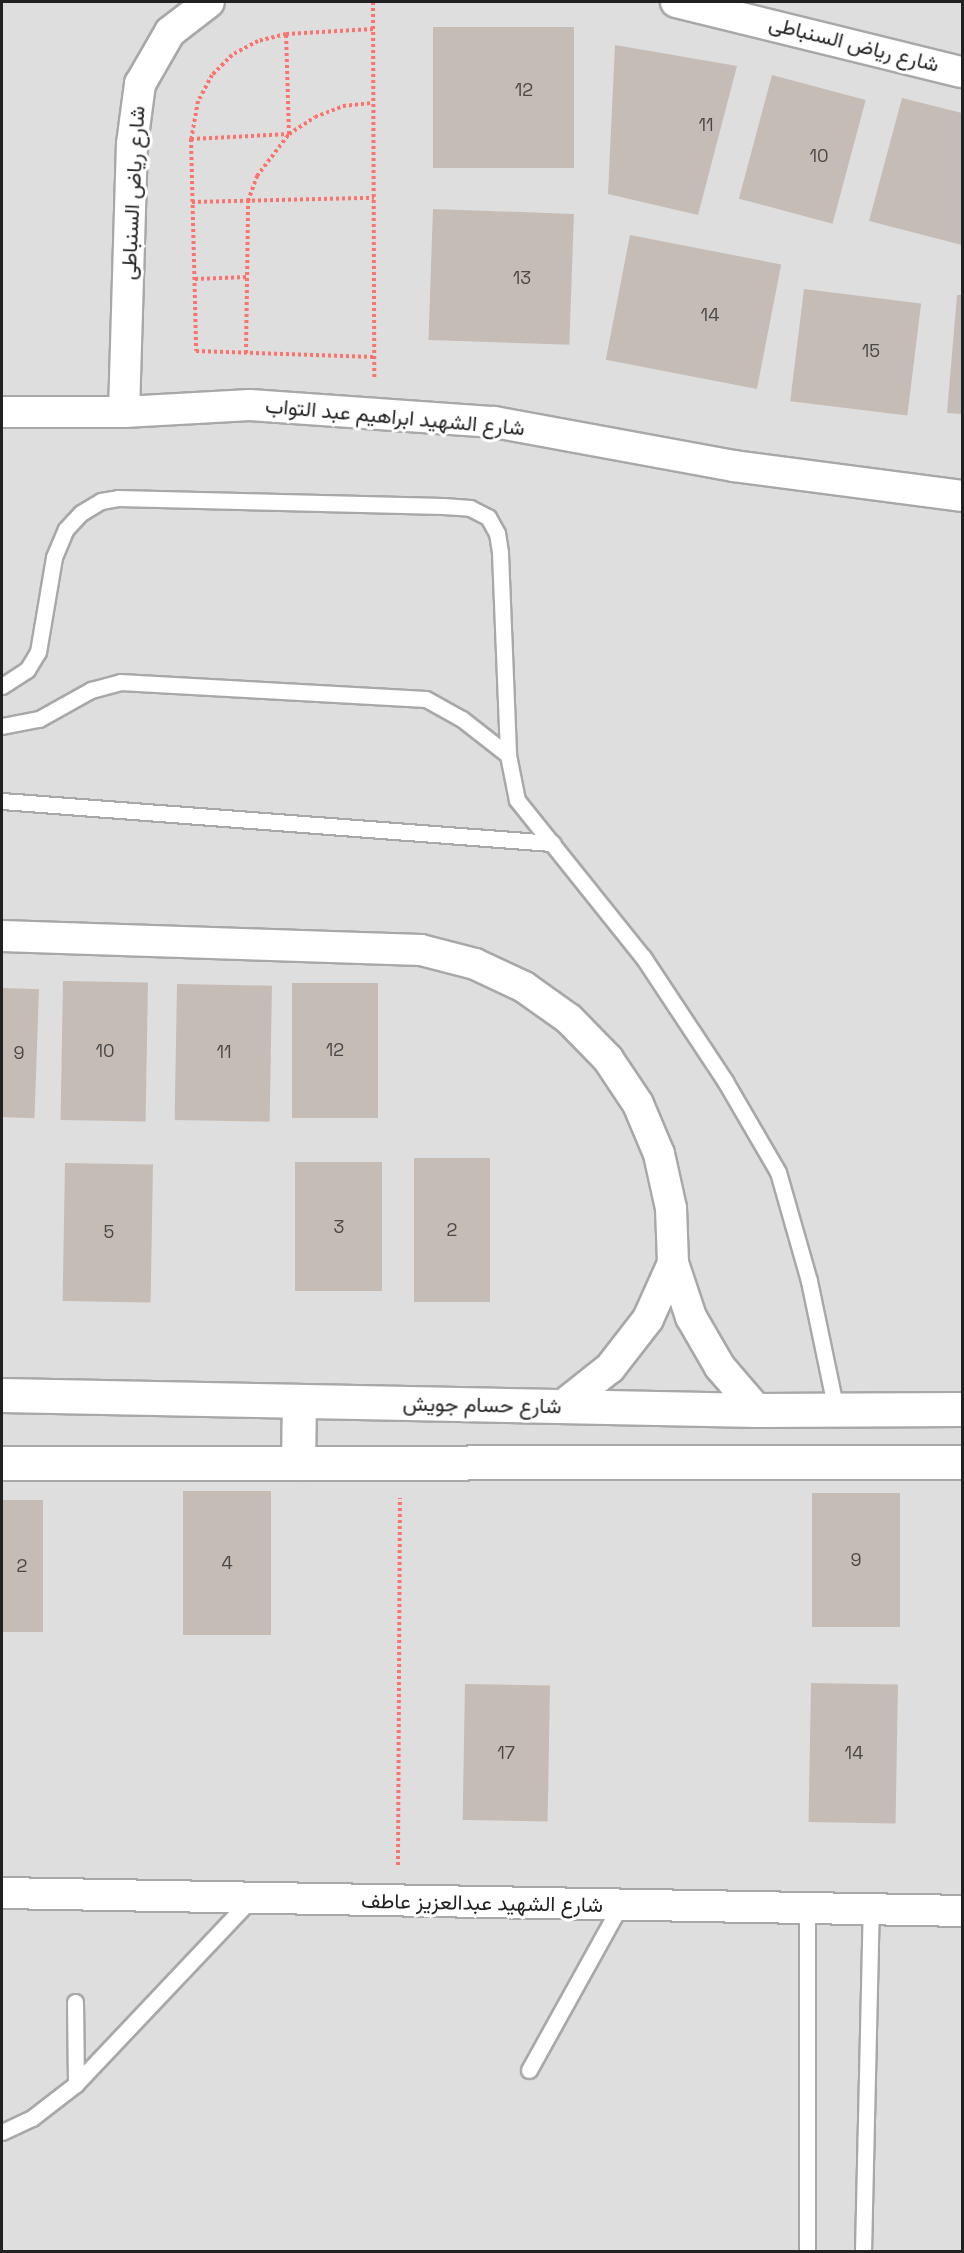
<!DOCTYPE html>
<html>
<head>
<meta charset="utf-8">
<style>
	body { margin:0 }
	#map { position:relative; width:964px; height:2253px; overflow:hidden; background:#f1ede7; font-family:"Space Grotesk",Vazirmatn,sans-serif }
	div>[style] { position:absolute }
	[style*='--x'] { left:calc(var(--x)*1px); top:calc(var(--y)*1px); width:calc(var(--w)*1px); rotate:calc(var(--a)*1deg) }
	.residential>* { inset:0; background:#dfdede; transform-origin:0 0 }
	.building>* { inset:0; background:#c6bcb6; transform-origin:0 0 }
	.path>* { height:4px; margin-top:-2px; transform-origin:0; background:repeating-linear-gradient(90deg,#fc736d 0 3px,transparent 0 6px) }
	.roads { filter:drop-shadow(2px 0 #a8a8a8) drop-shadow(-2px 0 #a8a8a8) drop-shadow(0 2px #a8a8a8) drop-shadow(0 -2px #a8a8a8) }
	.service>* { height:15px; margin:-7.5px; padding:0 7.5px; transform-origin:7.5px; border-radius:7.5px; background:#fff }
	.minor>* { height:30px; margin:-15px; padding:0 15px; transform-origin:15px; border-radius:15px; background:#fff }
	.tertiary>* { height:33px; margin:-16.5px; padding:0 16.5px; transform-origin:16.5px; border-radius:16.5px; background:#fff }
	span { translate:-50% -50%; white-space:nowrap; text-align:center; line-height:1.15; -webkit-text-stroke:6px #fff; paint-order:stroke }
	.number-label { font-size:18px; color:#4a4846 }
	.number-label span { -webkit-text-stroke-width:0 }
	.street-label { font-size:21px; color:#212121 }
	.frame { position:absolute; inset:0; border:3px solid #212121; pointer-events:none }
</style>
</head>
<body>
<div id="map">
	<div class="residential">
		<div style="left:2px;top:2px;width:960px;height:2249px"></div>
	</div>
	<div class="building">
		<div style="left:433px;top:27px;width:141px;height:141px"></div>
		<div style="clip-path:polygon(615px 45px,737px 66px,698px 215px,608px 194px)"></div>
		<div style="left:772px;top:75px;width:97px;height:128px;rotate:15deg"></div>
		<div style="clip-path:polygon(902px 98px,962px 113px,962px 245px,869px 221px)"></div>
		<div style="left:433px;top:209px;width:141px;height:131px;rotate:2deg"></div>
		<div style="left:630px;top:235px;width:154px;height:127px;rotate:11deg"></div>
		<div style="left:804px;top:289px;width:118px;height:113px;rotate:7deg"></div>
		<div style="clip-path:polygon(957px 295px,962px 295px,962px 414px,947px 413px)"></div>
		<div style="left:63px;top:981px;width:85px;height:139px;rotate:1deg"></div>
		<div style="left:292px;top:983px;width:86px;height:135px"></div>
		<div style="left:177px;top:984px;width:95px;height:136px;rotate:1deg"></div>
		<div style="left:2px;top:988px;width:37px;height:129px;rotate:2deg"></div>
		<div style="left:490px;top:1158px;width:144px;height:76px;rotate:90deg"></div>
		<div style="left:295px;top:1162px;width:87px;height:129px"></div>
		<div style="left:65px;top:1163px;width:88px;height:138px;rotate:1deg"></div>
		<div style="left:183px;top:1491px;width:88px;height:144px"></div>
		<div style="left:812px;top:1493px;width:88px;height:134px"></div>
		<div style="left:2px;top:1500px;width:41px;height:132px"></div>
		<div style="left:811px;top:1683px;width:87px;height:139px;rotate:1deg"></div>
		<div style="left:465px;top:1684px;width:85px;height:136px;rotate:1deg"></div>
	</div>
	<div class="path">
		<div style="--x:373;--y:2;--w:377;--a:89.8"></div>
		<div style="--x:373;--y:29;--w:87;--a:176.7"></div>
		<div style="--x:286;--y:34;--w:29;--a:166"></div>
		<div style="--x:258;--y:41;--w:30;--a:152"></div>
		<div style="--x:232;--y:55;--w:28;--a:135"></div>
		<div style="--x:212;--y:75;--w:30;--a:118"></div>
		<div style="--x:198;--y:101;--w:39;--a:100"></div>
		<div style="--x:191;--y:139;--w:212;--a:88.6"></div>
		<div style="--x:196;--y:351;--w:178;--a:1.9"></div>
		<div style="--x:191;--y:139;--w:98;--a:-2.9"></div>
		<div style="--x:289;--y:134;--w:100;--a:-91.7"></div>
		<div style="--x:192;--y:202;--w:182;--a:-1.3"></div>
		<div style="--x:195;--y:279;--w:53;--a:-2.2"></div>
		<div style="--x:246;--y:353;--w:152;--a:-89.2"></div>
		<div style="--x:248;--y:201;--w:27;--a:-70"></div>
		<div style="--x:257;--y:176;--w:53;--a:-52.7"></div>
		<div style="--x:289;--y:134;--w:31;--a:-33"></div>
		<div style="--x:315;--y:117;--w:30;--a:-21"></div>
		<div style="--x:343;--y:106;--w:30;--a:-6"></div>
		<div style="--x:398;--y:1865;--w:367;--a:-89.7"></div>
	</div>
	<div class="roads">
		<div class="service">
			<div style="--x:2;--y:686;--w:30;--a:-33"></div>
			<div style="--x:27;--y:670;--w:21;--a:-59"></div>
			<div style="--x:38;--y:652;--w:96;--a:-80.4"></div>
			<div style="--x:54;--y:557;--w:30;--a:-67"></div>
			<div style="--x:66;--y:529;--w:22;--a:-47"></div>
			<div style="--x:81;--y:513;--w:23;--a:-31"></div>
			<div style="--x:101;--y:501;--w:17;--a:-10"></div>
			<div style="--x:118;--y:498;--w:325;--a:1.4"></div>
			<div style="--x:443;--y:506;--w:27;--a:4"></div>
			<div style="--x:470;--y:508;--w:20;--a:27"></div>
			<div style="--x:488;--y:517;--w:18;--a:61"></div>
			<div style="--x:497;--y:533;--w:20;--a:81"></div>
			<div style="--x:500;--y:553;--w:202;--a:87.7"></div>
			<div style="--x:508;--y:755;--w:46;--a:78.7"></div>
			<div style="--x:517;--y:800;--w:201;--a:51.3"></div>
			<div style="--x:643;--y:957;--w:149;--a:56.5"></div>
			<div style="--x:725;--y:1081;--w:105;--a:59.8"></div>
			<div style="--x:778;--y:1172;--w:113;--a:74.1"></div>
			<div style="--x:809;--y:1281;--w:132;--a:78.2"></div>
			<div style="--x:2;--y:726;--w:38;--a:-11"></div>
			<div style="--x:39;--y:719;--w:60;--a:-29.1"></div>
			<div style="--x:91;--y:690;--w:30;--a:-15"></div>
			<div style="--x:120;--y:682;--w:306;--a:3.2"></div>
			<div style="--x:426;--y:699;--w:41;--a:29.1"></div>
			<div style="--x:462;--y:719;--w:58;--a:38"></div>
			<div style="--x:2;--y:801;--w:552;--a:4.37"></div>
			<div style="--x:807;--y:1909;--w:343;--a:90"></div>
			<div style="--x:75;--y:2002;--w:82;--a:89.3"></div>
			<div style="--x:529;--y:2070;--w:188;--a:-61"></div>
			<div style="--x:2;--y:2132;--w:33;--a:-25"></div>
			<div style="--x:32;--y:2118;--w:56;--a:-37.7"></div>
			<div style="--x:76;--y:2084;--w:255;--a:-46.6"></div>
			<div style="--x:863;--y:2252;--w:342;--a:-88.7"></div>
		</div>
		<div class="minor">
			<div style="--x:676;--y:2;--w:294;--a:13.8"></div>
			<div style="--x:2;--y:412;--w:122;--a:0"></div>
			<div style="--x:124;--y:412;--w:126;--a:-3.2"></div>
			<div style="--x:250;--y:405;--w:245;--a:4"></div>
			<div style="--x:494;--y:422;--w:244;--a:10.4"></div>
			<div style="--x:734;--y:466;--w:230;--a:7.5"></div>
			<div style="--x:124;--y:412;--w:268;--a:-88.3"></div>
			<div style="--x:132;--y:144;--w:61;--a:-82.4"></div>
			<div style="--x:140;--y:84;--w:60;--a:-60"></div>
			<div style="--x:170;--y:32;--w:49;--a:-37.6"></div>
			<div style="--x:2;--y:936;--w:419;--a:1.9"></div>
			<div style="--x:421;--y:950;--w:56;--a:14.5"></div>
			<div style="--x:475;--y:964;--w:54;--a:25.1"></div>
			<div style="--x:524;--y:987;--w:55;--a:35.4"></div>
			<div style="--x:569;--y:1019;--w:56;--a:45.7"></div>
			<div style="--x:608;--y:1059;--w:54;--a:56.3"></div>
			<div style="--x:638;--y:1104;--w:54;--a:67.2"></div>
			<div style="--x:659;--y:1154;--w:55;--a:77.5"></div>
			<div style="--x:671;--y:1208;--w:55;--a:87.9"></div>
			<div style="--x:673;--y:1263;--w:57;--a:71.6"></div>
			<div style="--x:691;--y:1317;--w:58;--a:59.9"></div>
			<div style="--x:720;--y:1367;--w:57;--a:49.3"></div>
			<div style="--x:562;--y:1406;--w:61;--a:-38.4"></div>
			<div style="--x:610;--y:1368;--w:62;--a:-52.2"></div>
			<div style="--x:648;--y:1319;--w:61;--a:-65.9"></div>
			<div style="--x:2;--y:1893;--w:960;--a:1.07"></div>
		</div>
		<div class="tertiary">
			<div style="--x:2;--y:1395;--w:755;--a:1.14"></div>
			<div style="--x:757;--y:1410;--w:205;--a:-0.3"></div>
			<div style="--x:2;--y:1463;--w:960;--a:-0.06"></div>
			<div style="--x:298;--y:1463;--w:62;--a:-89.1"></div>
		</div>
	</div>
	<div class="number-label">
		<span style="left:524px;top:90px">12</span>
		<span style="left:706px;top:125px">11</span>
		<span style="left:819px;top:156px">10</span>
		<span style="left:522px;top:278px">13</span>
		<span style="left:710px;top:315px">14</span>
		<span style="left:871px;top:351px">15</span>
		<span style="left:335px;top:1050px">12</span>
		<span style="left:105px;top:1051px">10</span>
		<span style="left:224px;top:1052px">11</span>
		<span style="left:19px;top:1053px">9</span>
		<span style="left:339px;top:1227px">3</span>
		<span style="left:452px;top:1230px">2</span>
		<span style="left:109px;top:1232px">5</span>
		<span style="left:856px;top:1560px">9</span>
		<span style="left:227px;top:1563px">4</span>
		<span style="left:22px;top:1566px">2</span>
		<span style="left:506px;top:1753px">17</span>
		<span style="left:854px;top:1753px">14</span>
	</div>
	<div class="street-label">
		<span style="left:854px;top:44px;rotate:14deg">شارع رياض السنباطى</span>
		<span style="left:133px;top:193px;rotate:-87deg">شارع رياض السنباطى</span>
		<span style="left:395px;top:417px;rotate:5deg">شارع الشهيد ابراهيم عبد التواب</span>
		<span style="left:482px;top:1405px;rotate:1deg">شارع حسام جويش</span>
		<span style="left:482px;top:1903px;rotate:1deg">شارع الشهيد عبدالعزيز عاطف</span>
	</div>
	<div class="frame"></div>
</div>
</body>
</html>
